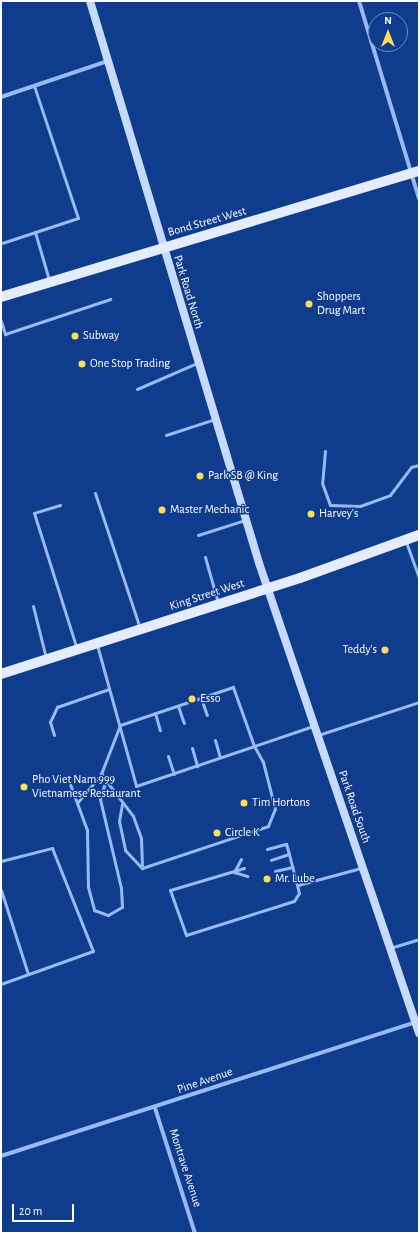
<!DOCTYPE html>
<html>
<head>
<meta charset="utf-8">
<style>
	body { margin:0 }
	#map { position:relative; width:420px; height:1234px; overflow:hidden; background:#103c8d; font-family:"Alegreya Sans",sans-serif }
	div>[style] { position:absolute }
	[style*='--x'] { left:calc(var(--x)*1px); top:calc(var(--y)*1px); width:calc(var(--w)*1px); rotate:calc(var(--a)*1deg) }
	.service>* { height:3px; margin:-1.5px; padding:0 1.5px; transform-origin:1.5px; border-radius:1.5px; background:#98baf2 }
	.minor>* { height:4px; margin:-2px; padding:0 2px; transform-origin:2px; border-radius:2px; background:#98baf2 }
	.secondary>* { height:8px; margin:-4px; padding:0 4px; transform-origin:4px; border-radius:4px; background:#c7dafc }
	.primary>* { height:10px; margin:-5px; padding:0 5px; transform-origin:5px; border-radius:5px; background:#e4ecff }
	.dots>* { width:11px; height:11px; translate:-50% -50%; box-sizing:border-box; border:2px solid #103c8d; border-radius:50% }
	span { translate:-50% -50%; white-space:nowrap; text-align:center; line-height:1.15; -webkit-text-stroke:3px #103c8d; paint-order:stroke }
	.street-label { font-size:12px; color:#fff }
	.poi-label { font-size:12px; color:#fff }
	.left { translate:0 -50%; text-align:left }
	.right { translate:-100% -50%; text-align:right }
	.frame { position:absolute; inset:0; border:2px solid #fff; pointer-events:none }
	.north { position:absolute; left:368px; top:12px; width:40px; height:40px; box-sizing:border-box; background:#103c8d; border:1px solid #708abb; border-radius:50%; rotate:0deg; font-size:11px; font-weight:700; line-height:16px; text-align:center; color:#fff }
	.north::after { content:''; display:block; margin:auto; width:14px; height:18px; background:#ffdd5a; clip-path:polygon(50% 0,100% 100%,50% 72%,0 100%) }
	.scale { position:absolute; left:12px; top:1204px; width:62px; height:18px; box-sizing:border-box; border:2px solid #fff; border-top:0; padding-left:5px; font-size:12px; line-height:14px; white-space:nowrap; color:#fff; -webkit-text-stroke:3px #103c8d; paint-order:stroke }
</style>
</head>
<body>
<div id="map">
	<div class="service">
		<div style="--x:35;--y:232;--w:50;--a:73.7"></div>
		<div style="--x:2;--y:243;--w:80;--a:-18.2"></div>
		<div style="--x:78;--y:218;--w:139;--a:-108.4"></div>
		<div style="--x:1;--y:321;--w:14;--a:73"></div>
		<div style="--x:5;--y:334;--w:111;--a:-18.4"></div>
		<div style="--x:137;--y:389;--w:65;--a:-23.4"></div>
		<div style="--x:166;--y:435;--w:52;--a:-18.1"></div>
		<div style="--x:325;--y:451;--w:32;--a:95"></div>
		<div style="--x:322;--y:483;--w:23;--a:70"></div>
		<div style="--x:330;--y:505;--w:30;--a:2"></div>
		<div style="--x:360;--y:506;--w:32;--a:-20"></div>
		<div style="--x:390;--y:495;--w:35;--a:-53"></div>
		<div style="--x:411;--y:467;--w:8;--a:-14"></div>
		<div style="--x:95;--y:493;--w:142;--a:71.6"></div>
		<div style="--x:60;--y:505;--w:27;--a:163"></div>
		<div style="--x:34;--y:513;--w:143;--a:72.5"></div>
		<div style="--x:198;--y:535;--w:49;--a:-17.7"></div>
		<div style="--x:406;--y:542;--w:38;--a:70"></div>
		<div style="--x:205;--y:557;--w:48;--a:74.2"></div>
		<div style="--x:33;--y:606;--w:54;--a:76"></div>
		<div style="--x:97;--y:645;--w:146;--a:74.5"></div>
		<div style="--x:136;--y:786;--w:187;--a:-18.7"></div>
		<div style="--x:201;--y:698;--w:18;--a:71"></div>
		<div style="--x:178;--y:706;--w:18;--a:71"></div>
		<div style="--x:155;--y:713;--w:18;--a:74"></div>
		<div style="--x:54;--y:735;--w:14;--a:-107"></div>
		<div style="--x:50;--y:722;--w:17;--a:-65"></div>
		<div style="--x:57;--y:707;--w:55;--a:-19.1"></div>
		<div style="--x:318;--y:735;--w:106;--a:-18.1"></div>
		<div style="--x:215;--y:740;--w:18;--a:74"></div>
		<div style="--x:192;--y:748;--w:19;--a:74"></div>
		<div style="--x:168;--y:756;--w:19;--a:72"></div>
		<div style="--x:70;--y:784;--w:49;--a:69.7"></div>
		<div style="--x:87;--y:830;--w:57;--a:89"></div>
		<div style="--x:88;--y:887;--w:24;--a:75"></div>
		<div style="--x:94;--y:910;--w:15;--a:20"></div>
		<div style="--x:108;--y:915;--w:16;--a:-30"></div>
		<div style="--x:122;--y:907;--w:19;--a:-93"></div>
		<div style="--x:121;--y:888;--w:91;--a:-103.3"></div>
		<div style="--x:100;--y:799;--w:17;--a:-73"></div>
		<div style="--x:77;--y:803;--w:38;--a:-50"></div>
		<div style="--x:122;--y:804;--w:17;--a:100"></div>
		<div style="--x:119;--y:821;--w:30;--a:78"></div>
		<div style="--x:125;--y:850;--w:25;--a:47"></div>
		<div style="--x:142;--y:868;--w:133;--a:-18.4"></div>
		<div style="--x:268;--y:826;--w:18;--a:-68"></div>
		<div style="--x:275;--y:809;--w:49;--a:-104.3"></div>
		<div style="--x:263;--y:762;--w:18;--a:-119"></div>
		<div style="--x:254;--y:746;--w:63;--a:-109.6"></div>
		<div style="--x:233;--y:687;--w:119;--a:161.4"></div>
		<div style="--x:120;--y:725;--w:53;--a:111.2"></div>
		<div style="--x:101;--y:774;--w:53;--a:52.7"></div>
		<div style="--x:133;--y:816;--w:23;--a:70"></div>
		<div style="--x:141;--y:838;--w:30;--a:88"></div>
		<div style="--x:267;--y:849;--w:20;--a:-15"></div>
		<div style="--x:286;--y:844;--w:10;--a:73"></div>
		<div style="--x:241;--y:859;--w:15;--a:118"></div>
		<div style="--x:234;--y:872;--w:14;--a:17"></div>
		<div style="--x:1;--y:861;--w:53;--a:-14.3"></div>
		<div style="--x:52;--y:848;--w:111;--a:68.3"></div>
		<div style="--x:93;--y:951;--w:98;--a:160.3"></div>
		<div style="--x:244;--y:868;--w:77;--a:163.4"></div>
		<div style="--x:170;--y:890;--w:48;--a:70.4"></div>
		<div style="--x:186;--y:935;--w:113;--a:-17.5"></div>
		<div style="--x:294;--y:901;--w:9;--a:-58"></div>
		<div style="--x:299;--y:893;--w:40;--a:-104.4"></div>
		<div style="--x:289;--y:854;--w:19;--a:162"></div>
		<div style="--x:275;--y:871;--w:18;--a:-13"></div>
		<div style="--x:298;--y:885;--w:65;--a:-15.1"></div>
		<div style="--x:1;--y:890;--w:88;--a:72.2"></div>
		<div style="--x:390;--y:948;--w:30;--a:-17"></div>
	</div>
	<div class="minor">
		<div style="--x:359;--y:1;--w:206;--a:73.1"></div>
		<div style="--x:1;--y:97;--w:110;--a:-18.6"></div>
		<div style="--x:155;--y:1108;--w:131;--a:72.3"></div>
		<div style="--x:1;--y:1156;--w:435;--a:-17.9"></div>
	</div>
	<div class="secondary">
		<div style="--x:90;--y:1;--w:587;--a:73.26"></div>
		<div style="--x:259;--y:563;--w:497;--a:71.2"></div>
	</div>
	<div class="primary">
		<div style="--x:1;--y:297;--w:437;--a:-16.8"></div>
		<div style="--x:1;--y:674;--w:314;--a:-17.8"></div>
		<div style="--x:300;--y:578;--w:127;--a:-19.9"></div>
	</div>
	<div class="dots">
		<div style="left:309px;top:304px;background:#ffdd5a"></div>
		<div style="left:75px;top:336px;background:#ffdd5a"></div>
		<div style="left:82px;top:364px;background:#ffdd5a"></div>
		<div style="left:200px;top:476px;background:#ffdd5a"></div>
		<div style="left:162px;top:510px;background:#ffdd5a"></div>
		<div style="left:311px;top:514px;background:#ffdd5a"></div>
		<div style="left:385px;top:650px;background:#ffdd5a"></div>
		<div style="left:192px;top:699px;background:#ffdd5a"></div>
		<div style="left:24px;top:787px;background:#ffdd5a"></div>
		<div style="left:244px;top:803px;background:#ffdd5a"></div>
		<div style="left:217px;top:833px;background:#ffdd5a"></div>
		<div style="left:267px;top:879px;background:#ffdd5a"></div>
	</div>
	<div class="street-label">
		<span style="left:207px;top:222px;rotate:-16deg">Bond Street West</span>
		<span style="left:188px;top:292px;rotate:73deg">Park Road North</span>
		<span style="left:207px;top:595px;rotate:-18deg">King Street West</span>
		<span style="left:354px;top:807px;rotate:71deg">Park Road South</span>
		<span style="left:205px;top:1081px;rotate:-19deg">Pine Avenue</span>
		<span style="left:185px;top:1168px;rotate:72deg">Montrave Avenue</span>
	</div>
	<div class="poi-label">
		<span class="left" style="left:317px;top:304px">Shoppers<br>Drug Mart</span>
		<span class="left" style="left:83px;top:336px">Subway</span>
		<span class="left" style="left:90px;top:364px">One Stop Trading</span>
		<span class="left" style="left:208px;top:476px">Park SB @ King</span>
		<span class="left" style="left:170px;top:510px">Master Mechanic</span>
		<span class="left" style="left:319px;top:514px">Harvey's</span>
		<span class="right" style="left:377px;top:650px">Teddy's</span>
		<span class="left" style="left:200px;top:699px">Esso</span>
		<span class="left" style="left:32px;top:787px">Pho Viet Nam 999<br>Vietnamese Restaurant</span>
		<span class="left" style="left:252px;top:803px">Tim Hortons</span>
		<span class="left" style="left:225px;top:833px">Circle K</span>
		<span class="left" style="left:275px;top:879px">Mr. Lube</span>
	</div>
	<div class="frame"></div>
	<div class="north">N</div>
	<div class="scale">20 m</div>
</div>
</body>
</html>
